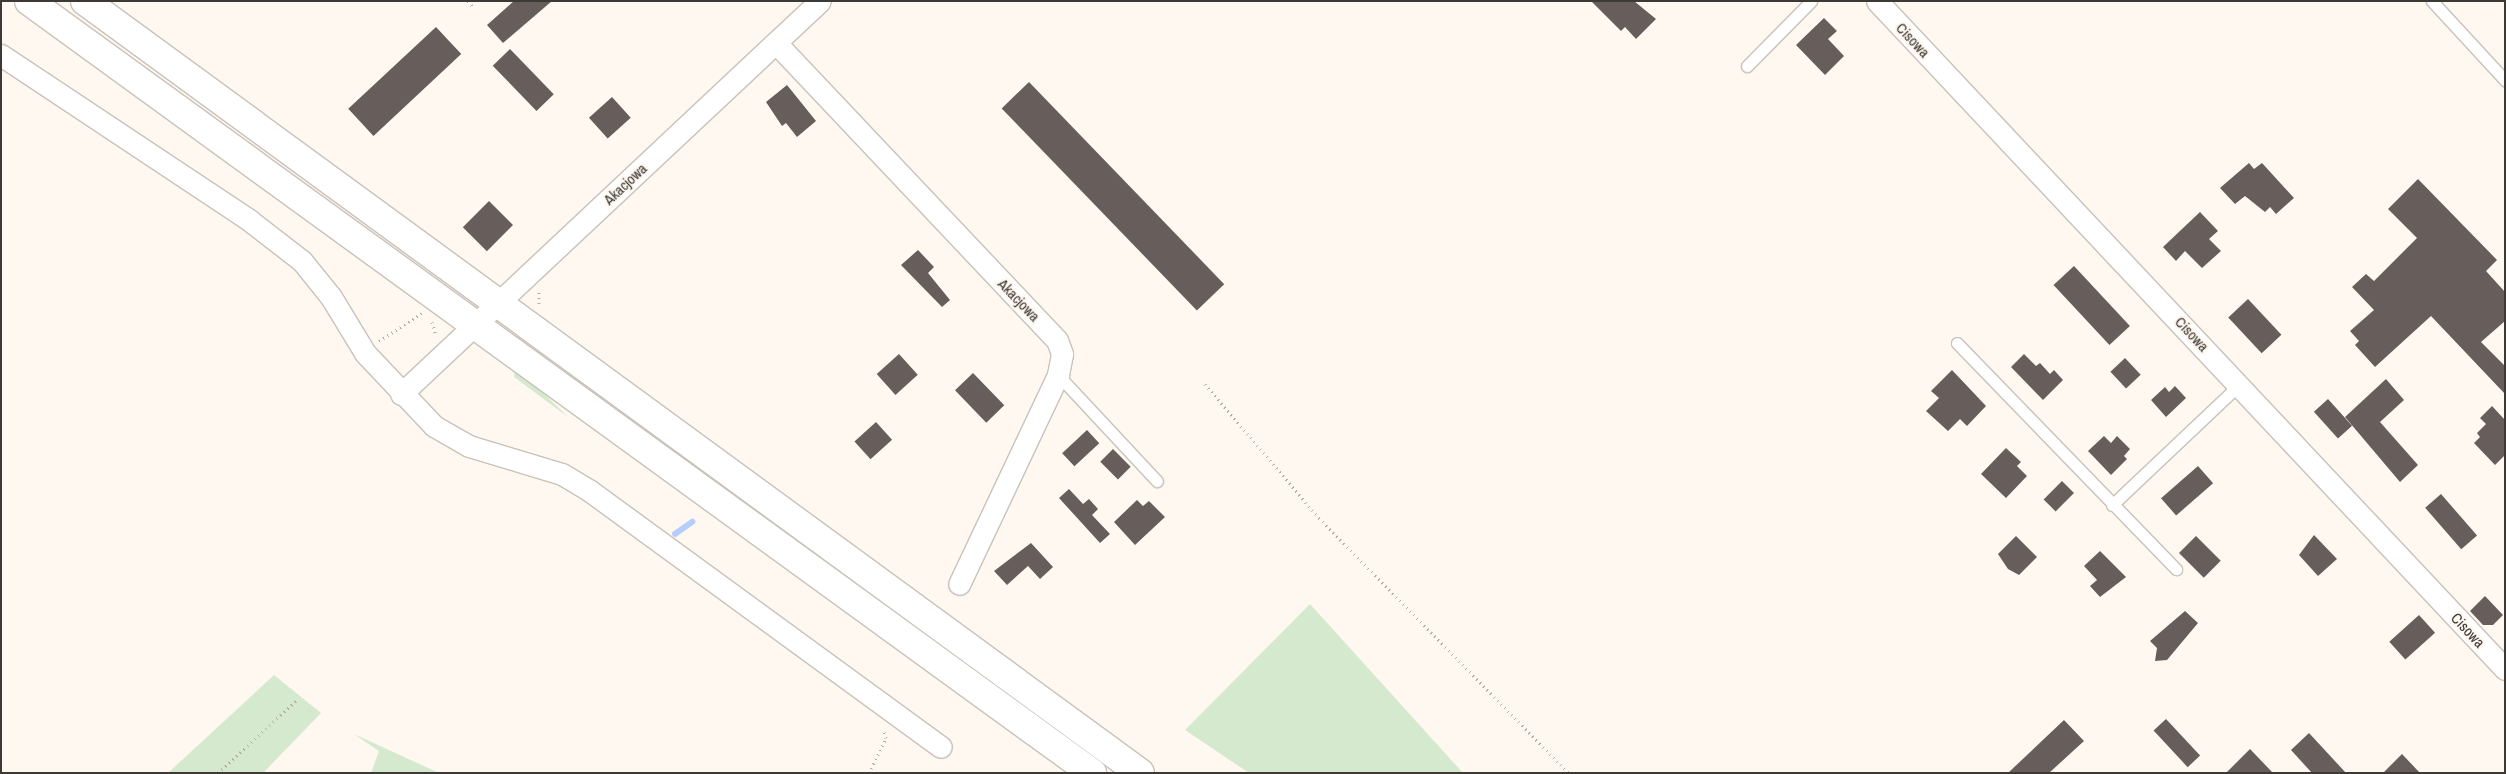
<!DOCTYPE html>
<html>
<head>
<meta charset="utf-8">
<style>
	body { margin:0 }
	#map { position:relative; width:2506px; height:774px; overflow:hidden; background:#fff8f0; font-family:"Archivo Narrow",sans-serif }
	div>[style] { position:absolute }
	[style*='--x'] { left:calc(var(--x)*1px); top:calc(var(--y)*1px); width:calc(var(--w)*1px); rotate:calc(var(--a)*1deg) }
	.green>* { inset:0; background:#d4e9ce }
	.stream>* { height:5.5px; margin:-2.75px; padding:0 2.75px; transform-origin:2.75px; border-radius:2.75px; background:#b7cdfb }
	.building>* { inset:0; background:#675e5b; transform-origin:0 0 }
	.path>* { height:3px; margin-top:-1.5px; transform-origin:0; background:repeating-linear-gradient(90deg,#b3aea8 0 1px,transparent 0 5px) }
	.roads { filter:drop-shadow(1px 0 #c9c2bb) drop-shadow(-1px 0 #c9c2bb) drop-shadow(0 1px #c9c2bb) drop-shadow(0 -1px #c9c2bb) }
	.service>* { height:11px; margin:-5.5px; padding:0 5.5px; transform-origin:5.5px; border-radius:5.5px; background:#fff }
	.minor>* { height:21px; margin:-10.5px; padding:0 10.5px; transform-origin:10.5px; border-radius:10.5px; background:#fff }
	.secondary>* { height:28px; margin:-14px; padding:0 14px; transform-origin:14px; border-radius:14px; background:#fff }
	span { translate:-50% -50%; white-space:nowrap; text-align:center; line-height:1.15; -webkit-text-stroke:5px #fff8f0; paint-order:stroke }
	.street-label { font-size:15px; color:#3c3936 }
	.frame { position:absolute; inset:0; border:2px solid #3c3936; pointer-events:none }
</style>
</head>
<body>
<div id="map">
	<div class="green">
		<div style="clip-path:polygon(515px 370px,530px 380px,568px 417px,514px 377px)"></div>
		<div style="clip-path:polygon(1310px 604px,1463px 773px,1249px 773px,1185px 730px)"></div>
		<div style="clip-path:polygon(274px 675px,321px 713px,263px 773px,168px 773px)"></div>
		<div style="clip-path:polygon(354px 734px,439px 773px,371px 773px,379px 751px)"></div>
	</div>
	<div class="stream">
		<div style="--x:675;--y:534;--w:21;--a:-35"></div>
	</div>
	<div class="building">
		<div style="clip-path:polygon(514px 1px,552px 1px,503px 43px,487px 25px)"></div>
		<div style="clip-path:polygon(1591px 1px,1634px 1px,1656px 19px,1636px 39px,1625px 27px,1621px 31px)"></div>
		<div style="clip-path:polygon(1824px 18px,1837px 31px,1828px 39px,1844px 56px,1825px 75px,1796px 45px)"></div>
		<div style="left:436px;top:27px;width:37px;height:120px;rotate:47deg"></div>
		<div style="left:510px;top:49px;width:63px;height:24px;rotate:46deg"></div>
		<div style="left:1029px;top:82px;width:281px;height:38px;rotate:46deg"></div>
		<div style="clip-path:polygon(787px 85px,816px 121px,797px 137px,786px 123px,782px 126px,766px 102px)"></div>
		<div style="left:612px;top:97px;width:28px;height:31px;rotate:48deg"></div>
		<div style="clip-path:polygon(2249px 163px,2254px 169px,2262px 163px,2294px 198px,2276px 214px,2270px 207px,2265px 212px,2245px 196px,2235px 204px,2220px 188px)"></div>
		<div style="clip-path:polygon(2418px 179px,2497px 260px,2486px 271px,2505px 292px,2505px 321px,2481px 342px,2505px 366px,2505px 394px,2431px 316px,2375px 367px,2355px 345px,2359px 341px,2350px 331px,2374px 310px,2352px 287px,2366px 274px,2374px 281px,2417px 238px,2388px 209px)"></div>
		<div style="left:489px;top:201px;width:34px;height:37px;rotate:45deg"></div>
		<div style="clip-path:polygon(2200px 212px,2218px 231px,2209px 239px,2221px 251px,2202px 268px,2185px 251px,2176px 261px,2163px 247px)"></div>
		<div style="clip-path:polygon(918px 250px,934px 267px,928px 273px,950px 300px,942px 307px,901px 265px)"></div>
		<div style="left:2074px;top:266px;width:82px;height:28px;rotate:47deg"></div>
		<div style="left:2248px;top:299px;width:49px;height:27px;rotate:47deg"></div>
		<div style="left:899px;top:354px;width:28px;height:30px;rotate:48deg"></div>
		<div style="clip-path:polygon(2024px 354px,2036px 366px,2040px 363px,2050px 374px,2054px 370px,2063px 380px,2043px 400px,2011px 367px)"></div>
		<div style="left:2125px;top:358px;width:23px;height:20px;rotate:47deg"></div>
		<div style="clip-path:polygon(1952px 370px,1986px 406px,1967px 426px,1960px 419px,1948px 431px,1926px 411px,1939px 398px,1931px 391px)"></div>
		<div style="left:973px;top:373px;width:45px;height:25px;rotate:46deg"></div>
		<div style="clip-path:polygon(2386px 379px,2404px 400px,2380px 422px,2418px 465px,2400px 482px,2345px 417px)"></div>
		<div style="clip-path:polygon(2175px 386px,2186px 398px,2166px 417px,2151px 400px,2165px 387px,2169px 392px)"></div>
		<div style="left:2328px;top:399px;width:36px;height:19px;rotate:48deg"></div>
		<div style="clip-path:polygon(2492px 406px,2505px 420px,2505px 455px,2495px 465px,2474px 443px,2480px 437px,2477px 433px,2486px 424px,2480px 418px)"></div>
		<div style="left:876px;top:422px;width:24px;height:29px;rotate:48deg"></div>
		<div style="left:1087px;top:430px;width:18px;height:34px;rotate:47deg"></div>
		<div style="clip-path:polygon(2104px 436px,2111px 443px,2117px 436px,2130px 449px,2124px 456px,2127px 459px,2111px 475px,2088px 451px)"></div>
		<div style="clip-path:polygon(2006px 448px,2021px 462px,2017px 466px,2027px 476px,2006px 498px,1981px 474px)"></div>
		<div style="left:1113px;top:449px;width:25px;height:18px;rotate:45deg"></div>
		<div style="left:2198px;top:466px;width:23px;height:49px;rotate:49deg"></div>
		<div style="left:2062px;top:481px;width:17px;height:26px;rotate:45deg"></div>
		<div style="clip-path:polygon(1069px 489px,1083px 504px,1089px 499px,1098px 509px,1092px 515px,1110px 534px,1100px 543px,1059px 498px)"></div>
		<div style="left:2441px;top:494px;width:55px;height:21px;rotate:49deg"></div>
		<div style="clip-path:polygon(1137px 500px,1143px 506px,1149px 501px,1165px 517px,1135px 545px,1114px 522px)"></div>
		<div style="clip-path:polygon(2314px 535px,2337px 559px,2318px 576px,2299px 555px)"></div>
		<div style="clip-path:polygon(2016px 536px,2037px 557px,2019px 575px,2008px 569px,1998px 554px)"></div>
		<div style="left:2196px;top:536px;width:35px;height:24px;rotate:45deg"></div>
		<div style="clip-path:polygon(1031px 543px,1053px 567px,1040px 579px,1028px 566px,1007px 585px,994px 571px)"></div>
		<div style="clip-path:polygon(2100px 551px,2126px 577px,2100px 597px,2090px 586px,2097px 580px,2084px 566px)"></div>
		<div style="clip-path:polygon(2485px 596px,2503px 615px,2493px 625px,2483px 625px,2470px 611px)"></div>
		<div style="clip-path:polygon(2185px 611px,2198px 623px,2167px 660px,2155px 661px,2157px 648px,2150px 641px)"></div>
		<div style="left:2419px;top:615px;width:24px;height:40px;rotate:48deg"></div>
		<div style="left:2166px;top:719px;width:50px;height:17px;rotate:47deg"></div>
		<div style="clip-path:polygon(2064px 720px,2084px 741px,2049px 773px,2008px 773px)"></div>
		<div style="clip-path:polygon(2309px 733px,2346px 773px,2312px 773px,2291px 750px)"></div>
		<div style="clip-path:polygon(2250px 749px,2273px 773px,2226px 773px)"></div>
		<div style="clip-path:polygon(2402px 754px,2420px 773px,2383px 773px)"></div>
	</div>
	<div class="path">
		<div style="--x:468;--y:1;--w:8;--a:50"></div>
		<div style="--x:539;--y:292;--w:14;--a:90"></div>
		<div style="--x:432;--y:322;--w:14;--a:73"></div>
		<div style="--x:379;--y:341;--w:51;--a:-33.1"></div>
		<div style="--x:1205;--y:384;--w:176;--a:49.6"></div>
		<div style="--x:1319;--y:518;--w:357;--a:45.6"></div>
		<div style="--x:218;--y:773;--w:109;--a:-42.8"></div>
		<div style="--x:869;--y:773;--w:39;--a:-64"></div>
		<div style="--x:886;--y:738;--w:7;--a:-106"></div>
	</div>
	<div class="roads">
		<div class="service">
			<div style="--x:2432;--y:1;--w:108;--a:47.3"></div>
			<div style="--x:1747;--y:66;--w:91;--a:-45.4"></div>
			<div style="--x:1957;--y:343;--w:315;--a:45.9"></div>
			<div style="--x:1058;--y:375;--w:145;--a:47"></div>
			<div style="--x:2112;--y:505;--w:175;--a:-43.4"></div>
		</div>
		<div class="minor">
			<div style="--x:1877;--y:1;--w:917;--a:46.77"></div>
			<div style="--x:776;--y:43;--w:409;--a:46.6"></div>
			<div style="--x:1057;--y:340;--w:15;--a:70"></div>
			<div style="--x:1062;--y:354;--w:21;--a:101"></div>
			<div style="--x:1058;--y:375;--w:231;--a:115.3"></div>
			<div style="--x:1;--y:55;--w:298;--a:33.6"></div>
			<div style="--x:249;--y:220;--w:67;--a:37.7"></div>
			<div style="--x:302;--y:261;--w:46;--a:51.1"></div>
			<div style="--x:331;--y:297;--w:66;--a:58.7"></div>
			<div style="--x:365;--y:353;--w:100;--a:46.6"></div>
			<div style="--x:434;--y:426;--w:40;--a:29.7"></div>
			<div style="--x:469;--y:446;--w:97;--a:16.8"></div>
			<div style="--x:562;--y:474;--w:33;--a:31"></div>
			<div style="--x:590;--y:491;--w:434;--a:36.1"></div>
			<div style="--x:401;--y:394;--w:574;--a:-43.17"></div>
		</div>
		<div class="secondary">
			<div style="--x:29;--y:1;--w:1314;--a:35.99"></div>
			<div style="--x:85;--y:1;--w:1307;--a:36.19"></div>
		</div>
	</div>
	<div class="street-label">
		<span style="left:1913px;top:40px;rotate:47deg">Cisowa</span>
		<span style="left:625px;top:184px;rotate:-43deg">Akacjowa</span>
		<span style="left:1019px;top:300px;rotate:46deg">Akacjowa</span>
		<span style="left:2192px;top:334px;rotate:47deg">Cisowa</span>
		<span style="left:2468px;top:630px;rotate:47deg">Cisowa</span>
	</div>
	<div class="frame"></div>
</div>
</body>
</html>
